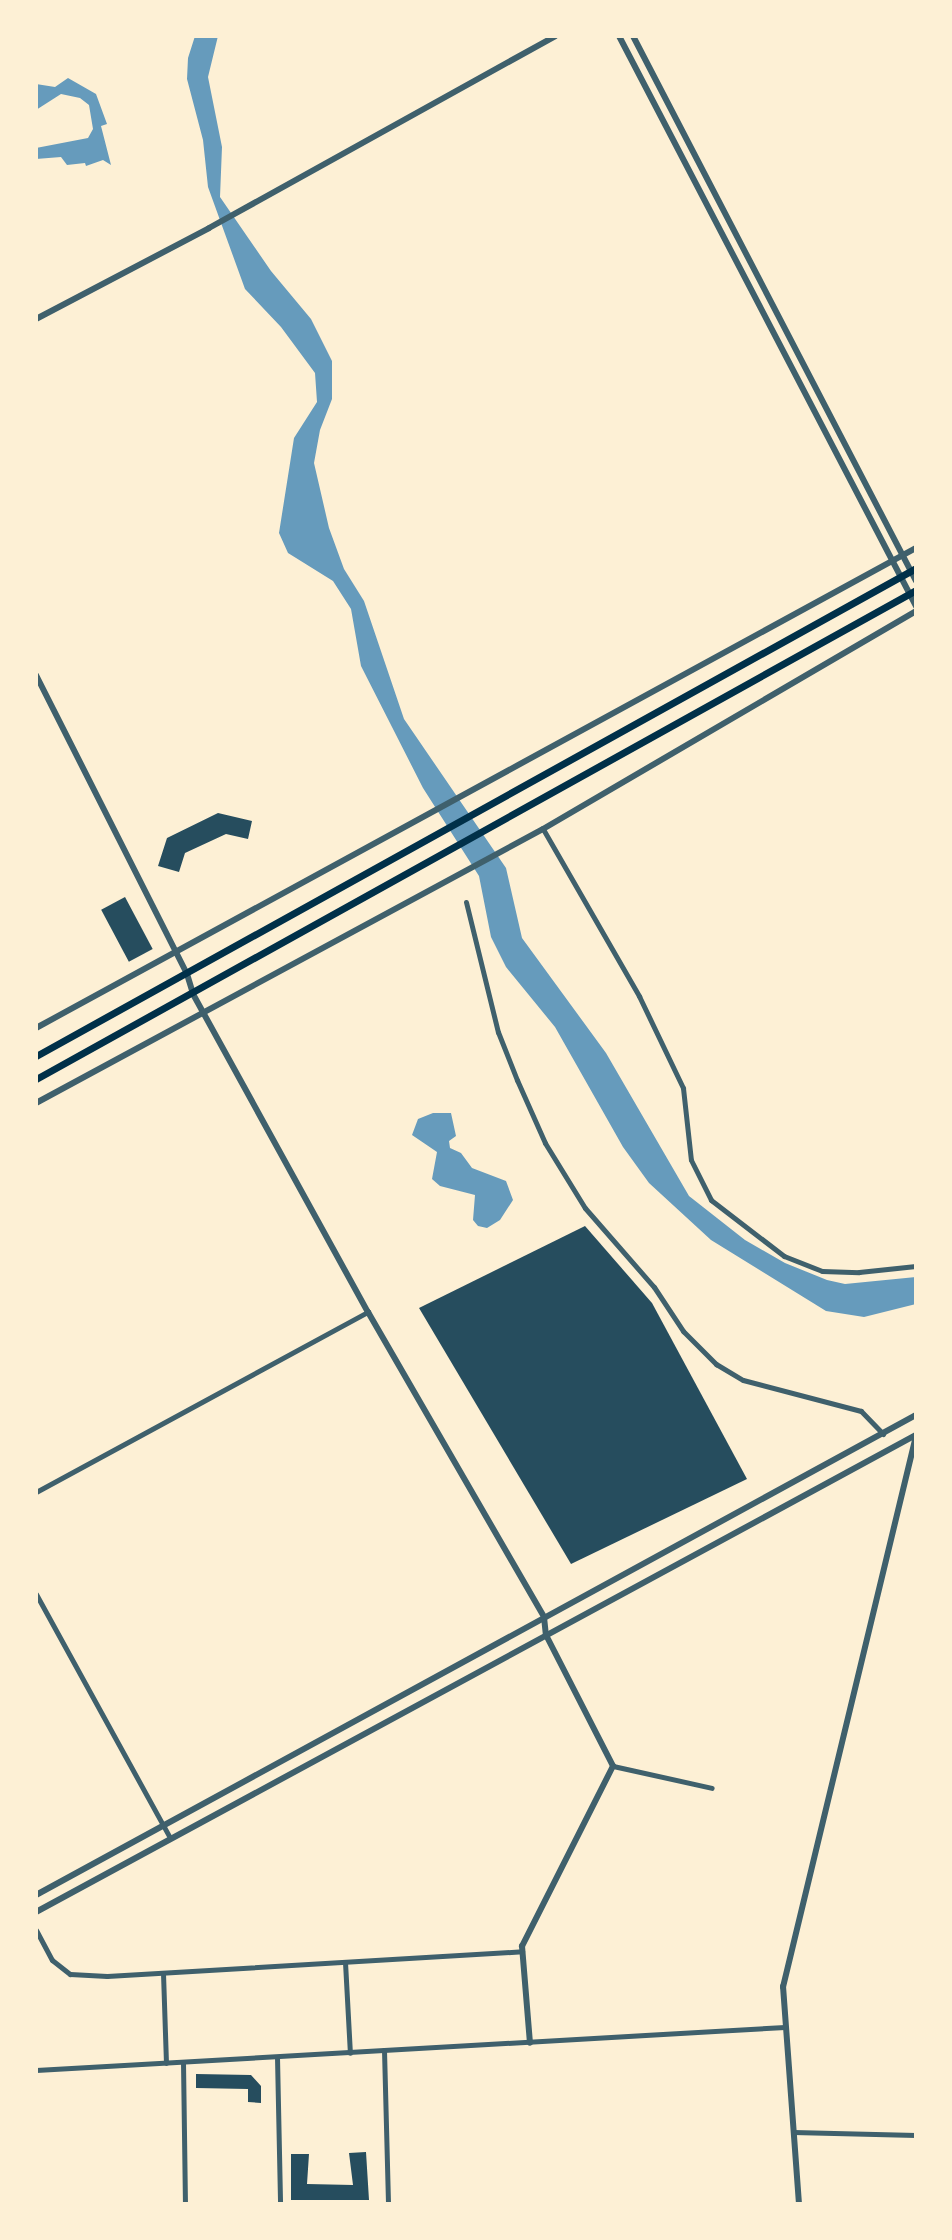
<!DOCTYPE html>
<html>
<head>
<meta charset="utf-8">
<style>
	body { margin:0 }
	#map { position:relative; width:952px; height:2240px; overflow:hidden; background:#fdf0d5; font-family:Figtree,sans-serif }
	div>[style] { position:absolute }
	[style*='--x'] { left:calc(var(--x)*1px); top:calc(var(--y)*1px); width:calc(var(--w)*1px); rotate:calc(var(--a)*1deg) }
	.water>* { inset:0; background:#669bbc }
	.building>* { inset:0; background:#264d5e; transform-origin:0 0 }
	.minor>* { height:5px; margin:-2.5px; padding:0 2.5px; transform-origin:2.5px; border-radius:2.5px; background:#3f606c }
	.tertiary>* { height:6px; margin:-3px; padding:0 3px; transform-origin:3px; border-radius:3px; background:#3f606c }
	.primary>* { height:7px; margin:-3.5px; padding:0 3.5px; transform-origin:3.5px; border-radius:3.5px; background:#003049 }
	span { translate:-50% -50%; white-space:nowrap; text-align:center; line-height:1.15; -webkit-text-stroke:8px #fdf0d5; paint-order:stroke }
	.frame { position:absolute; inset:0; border:38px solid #fdf0d5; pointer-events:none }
</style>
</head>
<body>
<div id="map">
	<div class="water">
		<div style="clip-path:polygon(195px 36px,218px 36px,208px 77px,222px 147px,220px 197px,271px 271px,311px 319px,332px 361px,332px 399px,320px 430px,314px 463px,329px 528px,344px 569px,364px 601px,404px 719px,506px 868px,522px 938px,606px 1053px,689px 1196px,745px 1240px,785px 1263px,827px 1280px,845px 1284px,916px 1277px,916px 1304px,864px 1317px,826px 1311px,711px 1240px,649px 1183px,623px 1147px,555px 1027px,506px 967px,491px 937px,479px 876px,423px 788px,361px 666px,351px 609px,333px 581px,288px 553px,279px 533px,294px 438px,317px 402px,315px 373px,281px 327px,245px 289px,208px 187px,203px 140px,187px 79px,188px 58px)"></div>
		<div style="clip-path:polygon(68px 78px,96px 94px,107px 124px,101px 126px,111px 165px,103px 160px,86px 166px,85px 163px,67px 165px,61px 157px,36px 159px,36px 148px,88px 138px,93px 129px,89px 105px,80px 98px,61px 94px,36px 110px,36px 84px,55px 87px)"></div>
		<div style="clip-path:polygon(433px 1113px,451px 1113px,456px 1136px,449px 1141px,450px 1148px,461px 1153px,472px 1168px,506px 1181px,513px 1200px,500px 1220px,487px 1228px,478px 1226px,473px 1220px,475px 1195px,440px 1186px,432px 1179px,437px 1152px,412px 1135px,418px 1119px)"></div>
	</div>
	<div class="building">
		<div style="clip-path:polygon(218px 813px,252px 821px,248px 839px,226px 834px,185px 853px,179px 872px,158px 866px,167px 838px)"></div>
		<div style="left:125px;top:897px;width:59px;height:27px;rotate:62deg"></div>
		<div style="clip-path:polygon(585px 1226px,652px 1303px,747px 1479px,571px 1564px,419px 1308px)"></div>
		<div style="clip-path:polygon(196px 2074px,251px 2075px,261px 2086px,261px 2103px,248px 2102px,248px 2089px,196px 2088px)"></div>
		<div style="clip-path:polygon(366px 2152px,369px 2200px,291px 2200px,291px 2154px,309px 2154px,307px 2184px,353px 2185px,349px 2153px)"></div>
	</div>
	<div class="minor">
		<div style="--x:543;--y:829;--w:193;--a:60.1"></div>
		<div style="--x:639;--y:996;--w:102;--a:64.4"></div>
		<div style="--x:683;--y:1088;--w:72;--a:83.7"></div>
		<div style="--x:691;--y:1160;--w:45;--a:63.4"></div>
		<div style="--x:711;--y:1200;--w:92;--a:37.5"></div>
		<div style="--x:784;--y:1256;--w:41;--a:21.5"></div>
		<div style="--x:822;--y:1271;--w:37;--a:2"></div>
		<div style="--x:859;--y:1272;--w:57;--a:-6"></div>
		<div style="--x:466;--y:902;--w:134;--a:76.2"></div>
		<div style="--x:498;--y:1032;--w:52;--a:68.4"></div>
		<div style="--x:517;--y:1080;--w:69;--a:66"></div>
		<div style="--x:545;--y:1143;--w:76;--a:58.4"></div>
		<div style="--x:585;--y:1208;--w:105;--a:48.9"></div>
		<div style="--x:654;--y:1287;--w:53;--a:56.6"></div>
		<div style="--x:683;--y:1331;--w:47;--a:45"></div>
		<div style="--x:716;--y:1364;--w:31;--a:31"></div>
		<div style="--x:743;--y:1380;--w:122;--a:14.7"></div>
		<div style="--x:861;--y:1411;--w:32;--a:46"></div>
		<div style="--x:36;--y:1492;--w:378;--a:-28.5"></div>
		<div style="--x:36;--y:1594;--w:278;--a:61.2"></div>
		<div style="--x:613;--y:1766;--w:101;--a:12.5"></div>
		<div style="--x:36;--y:1930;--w:34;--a:62"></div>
		<div style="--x:52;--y:1960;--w:23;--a:38"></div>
		<div style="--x:70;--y:1974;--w:37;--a:3"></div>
		<div style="--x:107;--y:1976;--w:416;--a:-3.4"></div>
		<div style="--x:345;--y:1962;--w:91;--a:86.9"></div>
		<div style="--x:163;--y:1973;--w:90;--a:88.1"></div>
		<div style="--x:384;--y:2050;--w:154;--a:88.5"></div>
		<div style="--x:277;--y:2057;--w:147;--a:88.8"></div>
		<div style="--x:183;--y:2062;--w:142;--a:89.2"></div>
		<div style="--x:36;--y:2070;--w:750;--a:-3.29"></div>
		<div style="--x:793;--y:2132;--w:123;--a:1.4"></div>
	</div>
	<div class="tertiary">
		<div style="--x:619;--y:36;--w:643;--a:62.48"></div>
		<div style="--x:633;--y:36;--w:614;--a:62.56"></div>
		<div style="--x:36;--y:319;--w:195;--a:-27.7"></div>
		<div style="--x:209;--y:228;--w:396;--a:-29"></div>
		<div style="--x:36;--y:675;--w:335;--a:63.2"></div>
		<div style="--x:187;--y:974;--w:21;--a:73"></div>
		<div style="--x:193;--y:994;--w:363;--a:61.2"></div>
		<div style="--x:368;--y:1312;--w:352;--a:60"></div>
		<div style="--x:544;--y:1617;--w:18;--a:84"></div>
		<div style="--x:546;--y:1635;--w:147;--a:62.9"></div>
		<div style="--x:613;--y:1766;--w:202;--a:116.8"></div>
		<div style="--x:522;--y:1946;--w:97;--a:85.3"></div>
		<div style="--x:36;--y:1028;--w:1002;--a:-28.61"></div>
		<div style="--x:36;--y:1103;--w:576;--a:-28.39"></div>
		<div style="--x:543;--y:829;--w:432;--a:-30.3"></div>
		<div style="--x:36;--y:1895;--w:1002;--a:-28.61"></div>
		<div style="--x:36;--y:1912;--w:1001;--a:-28.46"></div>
		<div style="--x:799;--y:2204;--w:218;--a:-94.2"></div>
		<div style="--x:783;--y:1987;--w:567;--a:-76.43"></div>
	</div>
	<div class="primary">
		<div style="--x:36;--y:1056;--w:1006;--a:-29.01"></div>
		<div style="--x:36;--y:1079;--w:1007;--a:-29.06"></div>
	</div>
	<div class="frame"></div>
</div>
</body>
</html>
